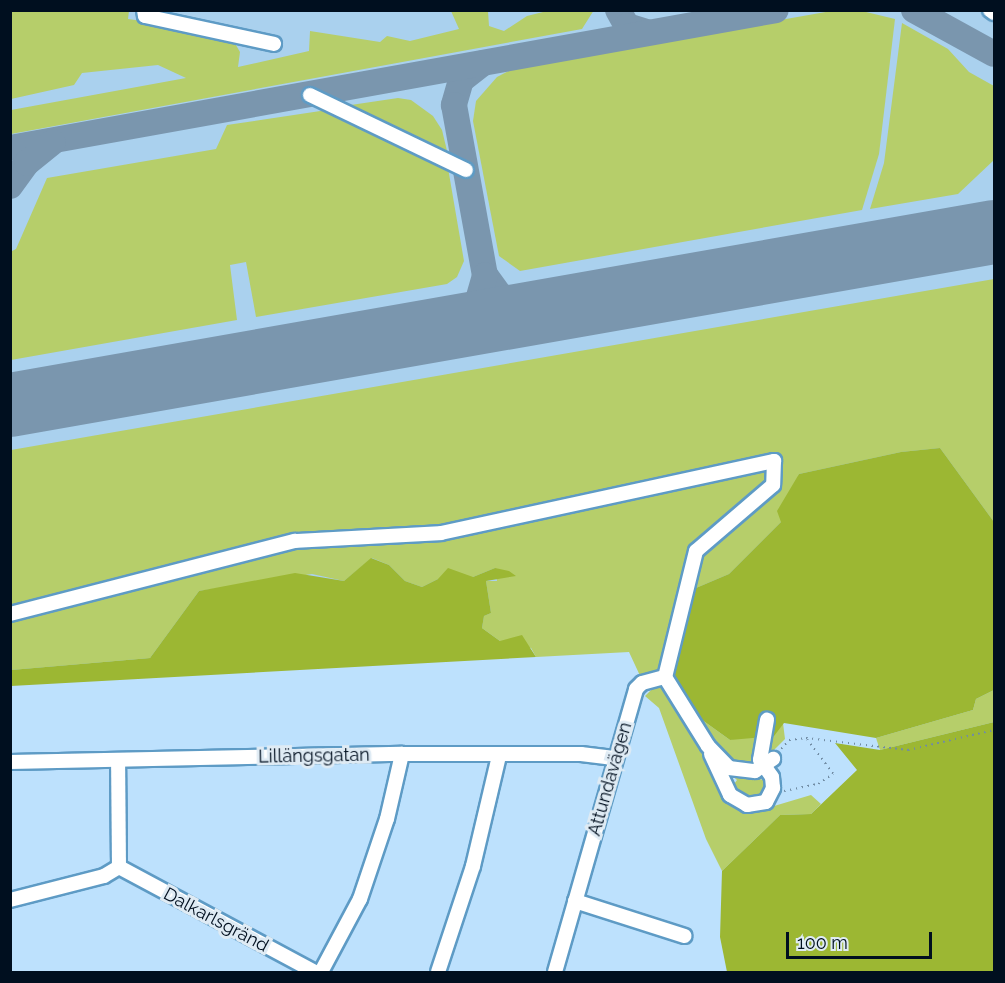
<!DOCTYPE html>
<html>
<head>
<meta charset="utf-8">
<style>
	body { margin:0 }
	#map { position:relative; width:1005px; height:983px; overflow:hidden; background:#bde1fd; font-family:Raleway,sans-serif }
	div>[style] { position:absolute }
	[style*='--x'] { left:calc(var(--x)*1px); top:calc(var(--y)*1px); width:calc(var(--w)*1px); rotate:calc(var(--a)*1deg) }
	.built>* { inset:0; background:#aad1ee }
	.green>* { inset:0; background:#b6ce6a }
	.forest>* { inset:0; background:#9cb733 }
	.taxiway>* { height:26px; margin:-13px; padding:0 13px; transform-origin:13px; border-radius:13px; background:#7a96ae }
	.runway>* { height:64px; margin:-32px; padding:0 32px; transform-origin:32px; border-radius:32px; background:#7a96ae }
	.path>* { height:1.5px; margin-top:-0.75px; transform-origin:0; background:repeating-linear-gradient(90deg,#718ca4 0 1.5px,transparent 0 6px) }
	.roads { filter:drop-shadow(2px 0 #5e9bc5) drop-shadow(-2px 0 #5e9bc5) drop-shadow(0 2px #5e9bc5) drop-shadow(0 -2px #5e9bc5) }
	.minor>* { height:14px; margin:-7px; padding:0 7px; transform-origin:7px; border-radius:7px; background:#fff }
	span { translate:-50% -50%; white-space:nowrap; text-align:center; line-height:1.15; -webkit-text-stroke:6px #dfebf4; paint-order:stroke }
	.street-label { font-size:18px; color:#000f1f }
	.frame { position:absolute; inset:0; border:12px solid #000f1f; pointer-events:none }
	.scale { position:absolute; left:786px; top:932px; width:146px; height:27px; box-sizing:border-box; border:3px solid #000f1f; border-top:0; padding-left:8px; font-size:18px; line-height:21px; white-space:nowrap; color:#000f1f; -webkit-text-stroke:4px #dfebf4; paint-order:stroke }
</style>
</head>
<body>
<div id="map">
	<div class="built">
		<div style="clip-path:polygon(11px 11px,994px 11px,994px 522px,986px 515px,580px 619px,11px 670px)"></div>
	</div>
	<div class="green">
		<div style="clip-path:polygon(594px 10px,582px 29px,11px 134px,11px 110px,186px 78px,158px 65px,82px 73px,74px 85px,11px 99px,11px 11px,129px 11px,128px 19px,213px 31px,233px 40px,240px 52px,238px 67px,309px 51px,310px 31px,380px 42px,387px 36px,410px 41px,459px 29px,451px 11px,488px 11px,489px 26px,504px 31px,527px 16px,547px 11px)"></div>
		<div style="clip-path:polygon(837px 10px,862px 11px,895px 19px,879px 154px,862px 210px,520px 271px,499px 256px,473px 121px,476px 101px,497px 77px,518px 66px)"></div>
		<div style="clip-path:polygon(902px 23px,948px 49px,969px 72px,994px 86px,994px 160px,958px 194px,870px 209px,884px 163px)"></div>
		<div style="clip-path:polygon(398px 98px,411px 100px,433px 116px,442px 130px,448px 155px,344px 106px)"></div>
		<div style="clip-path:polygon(327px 110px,448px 168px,464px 261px,457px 277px,447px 284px,256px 317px,246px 262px,230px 265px,237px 320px,11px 360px,10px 252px,16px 249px,47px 178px,216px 149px,227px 125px)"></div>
		<div style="clip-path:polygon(994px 279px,994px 522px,940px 448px,901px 452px,799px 474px,781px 522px,729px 574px,696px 588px,673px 672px,660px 672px,642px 680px,629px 652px,536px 657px,531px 648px,500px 641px,482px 628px,484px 616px,491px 613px,486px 581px,497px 581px,495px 568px,473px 577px,438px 579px,422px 587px,405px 581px,389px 565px,372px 558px,344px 581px,312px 574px,199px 591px,150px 658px,11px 670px,11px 450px)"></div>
		<div style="clip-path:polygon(654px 687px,666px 687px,682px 705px,723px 790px,764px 809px,811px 795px,821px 804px,811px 814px,780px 815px,722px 871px,706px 839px,659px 708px,645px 696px)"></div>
		<div style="clip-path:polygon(994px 690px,994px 722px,880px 750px,876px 738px,973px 710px,976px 699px)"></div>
		<div style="clip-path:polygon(698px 717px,730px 740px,783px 723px,785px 739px,757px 767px,738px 766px,718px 749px)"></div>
		<div style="clip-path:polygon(723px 768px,763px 780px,767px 783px,768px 795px,748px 802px,732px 787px,737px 780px)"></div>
	</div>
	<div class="forest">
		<div style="clip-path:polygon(940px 448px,994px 522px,994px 690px,976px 699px,973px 710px,876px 738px,784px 723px,774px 736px,730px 740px,698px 717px,673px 672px,696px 588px,729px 574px,781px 522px,777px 511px,799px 474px,901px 452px)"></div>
		<div style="clip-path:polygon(371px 558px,389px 565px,405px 581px,422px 587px,438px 579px,448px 568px,473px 577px,495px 568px,509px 571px,516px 576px,486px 581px,491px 613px,484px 616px,482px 628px,500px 641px,522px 635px,536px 657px,11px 686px,11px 670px,150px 658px,199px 591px,295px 573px,344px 581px)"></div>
		<div style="clip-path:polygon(994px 722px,994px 972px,727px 972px,720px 937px,722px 871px,780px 815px,811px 814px,857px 770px,835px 743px,880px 750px)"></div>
	</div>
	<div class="taxiway">
		<div style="--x:618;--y:10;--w:18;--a:61"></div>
		<div style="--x:627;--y:26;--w:21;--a:17"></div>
		<div style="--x:914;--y:10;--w:91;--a:28.8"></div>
		<div style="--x:483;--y:63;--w:28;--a:142"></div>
		<div style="--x:461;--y:80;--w:26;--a:106"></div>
		<div style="--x:454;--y:105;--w:173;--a:79.7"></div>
		<div style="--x:485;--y:275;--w:31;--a:54"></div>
		<div style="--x:503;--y:300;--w:37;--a:19"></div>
		<div style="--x:10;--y:148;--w:778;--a:-10.21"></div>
		<div style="--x:10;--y:186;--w:29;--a:-54"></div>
		<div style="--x:27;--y:163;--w:33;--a:-39"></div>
		<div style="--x:446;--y:329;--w:37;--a:-36"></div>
		<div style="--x:476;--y:307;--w:33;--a:-74"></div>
	</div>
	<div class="runway">
		<div style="--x:10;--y:405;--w:999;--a:-9.97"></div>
	</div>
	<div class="path">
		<div style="--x:781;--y:749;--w:12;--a:-48"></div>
		<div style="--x:789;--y:740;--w:17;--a:-7"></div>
		<div style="--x:806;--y:738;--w:103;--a:6.7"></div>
		<div style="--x:908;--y:750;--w:88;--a:-13.1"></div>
		<div style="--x:784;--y:791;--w:35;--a:-12"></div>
		<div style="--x:818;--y:784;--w:18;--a:-34"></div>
		<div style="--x:833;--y:774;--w:43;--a:-127.4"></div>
	</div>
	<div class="roads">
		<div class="minor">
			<div style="--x:144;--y:10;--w:6;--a:81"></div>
			<div style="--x:145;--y:16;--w:132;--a:12.2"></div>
			<div style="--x:990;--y:10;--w:5;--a:37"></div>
			<div style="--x:310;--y:95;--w:173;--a:25.7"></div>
			<div style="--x:10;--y:614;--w:294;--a:-14.4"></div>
			<div style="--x:295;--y:541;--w:146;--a:-3.1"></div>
			<div style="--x:441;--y:533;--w:341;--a:-12.2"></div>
			<div style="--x:774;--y:461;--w:24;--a:92"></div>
			<div style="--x:773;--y:485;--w:101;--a:139.4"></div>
			<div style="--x:696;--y:551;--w:130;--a:103.8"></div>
			<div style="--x:665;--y:677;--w:81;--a:58.1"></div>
			<div style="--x:708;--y:746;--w:30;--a:46"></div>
			<div style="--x:729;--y:768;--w:26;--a:7"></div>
			<div style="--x:755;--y:771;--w:22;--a:-34"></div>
			<div style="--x:711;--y:754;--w:45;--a:65.1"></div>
			<div style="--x:730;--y:795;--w:20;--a:30"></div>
			<div style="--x:747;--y:805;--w:19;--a:-9"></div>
			<div style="--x:766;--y:802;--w:16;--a:-63"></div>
			<div style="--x:773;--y:788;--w:11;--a:-95"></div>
			<div style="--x:772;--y:777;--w:21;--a:-125"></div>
			<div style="--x:760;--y:760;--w:41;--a:-80.1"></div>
			<div style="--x:10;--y:762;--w:392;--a:-1.2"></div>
			<div style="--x:402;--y:754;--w:179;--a:0"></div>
			<div style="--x:581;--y:754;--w:35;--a:7"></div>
			<div style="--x:119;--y:867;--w:222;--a:28.2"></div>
			<div style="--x:10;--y:900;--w:97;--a:-14.3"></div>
			<div style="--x:104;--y:876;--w:17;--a:-31"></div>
			<div style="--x:119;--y:867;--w:107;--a:-90.5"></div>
			<div style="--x:575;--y:901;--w:115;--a:17.7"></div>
			<div style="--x:321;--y:972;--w:83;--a:-61.9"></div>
			<div style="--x:360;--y:899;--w:84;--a:-71.4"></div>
			<div style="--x:387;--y:819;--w:67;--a:-77"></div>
			<div style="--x:438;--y:972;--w:112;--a:-71.7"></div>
			<div style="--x:473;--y:866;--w:113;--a:-76.7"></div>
			<div style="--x:555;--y:972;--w:294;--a:-74"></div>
			<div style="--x:636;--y:689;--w:8;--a:-45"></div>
			<div style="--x:642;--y:683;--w:24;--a:-15"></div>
		</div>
	</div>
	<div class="street-label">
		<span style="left:314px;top:756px;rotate:-1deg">Lillängsgatan</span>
		<span style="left:610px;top:779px;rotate:-74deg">Attundavägen</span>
		<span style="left:216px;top:920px;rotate:28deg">Dalkarlsgränd</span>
	</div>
	<div class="frame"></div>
	<div class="scale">100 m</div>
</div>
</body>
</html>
